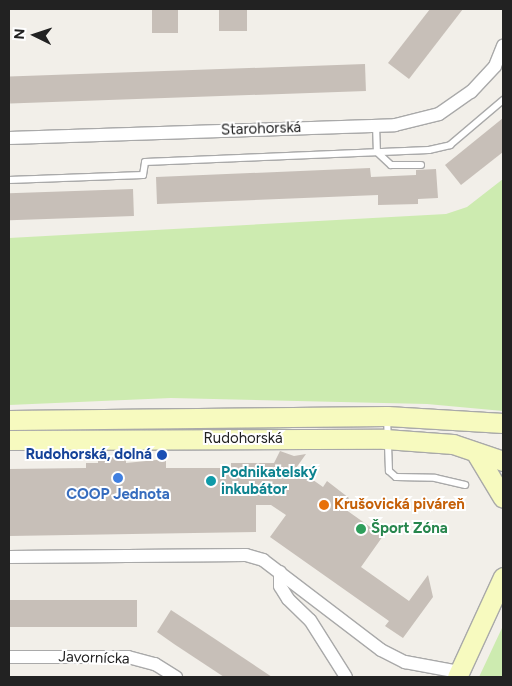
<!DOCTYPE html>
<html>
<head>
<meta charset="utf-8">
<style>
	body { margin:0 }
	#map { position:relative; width:512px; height:686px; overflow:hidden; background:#f2efe9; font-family:Figtree,sans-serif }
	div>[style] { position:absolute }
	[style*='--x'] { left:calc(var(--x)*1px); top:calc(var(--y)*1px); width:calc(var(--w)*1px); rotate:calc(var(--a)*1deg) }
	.grass>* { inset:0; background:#cdebb0; transform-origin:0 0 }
	.building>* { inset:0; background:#c7bfb8; transform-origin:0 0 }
	.roads { filter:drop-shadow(1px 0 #a9a9a9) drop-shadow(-1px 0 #a9a9a9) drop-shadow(0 1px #a9a9a9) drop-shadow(0 -1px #a9a9a9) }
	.lane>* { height:6px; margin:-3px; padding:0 3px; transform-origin:3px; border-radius:3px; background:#fff }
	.street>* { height:12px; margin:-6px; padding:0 6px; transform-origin:6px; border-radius:6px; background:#fff }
	.secondary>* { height:19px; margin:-9.5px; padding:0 9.5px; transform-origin:9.5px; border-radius:9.5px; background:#f7fabf }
	.dots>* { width:14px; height:14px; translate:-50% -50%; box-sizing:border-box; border:2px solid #fff; border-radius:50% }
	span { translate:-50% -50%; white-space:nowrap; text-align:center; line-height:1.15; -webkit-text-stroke:4px #fff; paint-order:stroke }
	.street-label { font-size:15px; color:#222 }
	.transit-label { font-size:15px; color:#164399; font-weight:700 }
	.right { translate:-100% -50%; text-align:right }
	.culture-label { font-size:15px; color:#0d838f; font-weight:700 }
	.left { translate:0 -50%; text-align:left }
	.shop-label { font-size:15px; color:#366cbe; font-weight:700 }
	.food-label { font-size:15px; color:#c56008; font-weight:700 }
	.leisure-label { font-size:15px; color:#27864d; font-weight:700 }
	.frame { position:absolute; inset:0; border:10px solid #222; pointer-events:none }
	.north { position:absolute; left:10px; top:10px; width:50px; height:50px; -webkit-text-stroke:4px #fff; paint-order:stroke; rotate:274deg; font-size:14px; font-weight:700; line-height:20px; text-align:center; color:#222 }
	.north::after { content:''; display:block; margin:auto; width:18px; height:22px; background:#222; clip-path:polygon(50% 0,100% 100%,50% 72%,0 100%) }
</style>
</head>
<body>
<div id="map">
	<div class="grass">
		<div style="clip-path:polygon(503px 179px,503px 411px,427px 404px,171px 398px,9px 405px,9px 238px,446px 214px,467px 207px)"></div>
		<div style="left:154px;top:426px;width:5px;height:145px;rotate:90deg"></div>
		<div style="clip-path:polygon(165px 426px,378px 425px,378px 426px,165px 431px)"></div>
		<div style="clip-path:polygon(503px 624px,503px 677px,479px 677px,502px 628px)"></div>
	</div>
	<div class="building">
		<div style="left:152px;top:9px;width:26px;height:24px"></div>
		<div style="left:219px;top:9px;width:28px;height:22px"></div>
		<div style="clip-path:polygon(430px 9px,463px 9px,409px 79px,388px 63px)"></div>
		<div style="left:365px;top:64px;width:27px;height:356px;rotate:88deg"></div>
		<div style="clip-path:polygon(503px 118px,503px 152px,461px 185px,445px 165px)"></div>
		<div style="clip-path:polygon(370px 168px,371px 177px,416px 175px,416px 170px,436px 169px,438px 198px,418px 199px,418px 204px,378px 205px,378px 195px,157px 204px,156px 177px)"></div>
		<div style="left:133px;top:189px;width:27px;height:124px;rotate:88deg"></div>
		<div style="clip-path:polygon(280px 451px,294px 456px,306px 454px,296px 468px,323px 487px,327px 481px,349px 498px,342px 507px,383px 536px,361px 567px,409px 601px,428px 575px,433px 597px,403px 638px,385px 626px,389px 621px,270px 537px,286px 515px,271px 505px,256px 505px,256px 532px,9px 536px,9px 469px,86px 468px,86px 463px,98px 463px,98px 457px,126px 457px,126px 463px,166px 459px,166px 468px,231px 468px,231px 463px,274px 463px)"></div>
		<div style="left:137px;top:600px;width:27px;height:128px;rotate:90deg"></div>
		<div style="clip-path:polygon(171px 610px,197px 627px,272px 677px,224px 677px,174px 644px,157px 632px)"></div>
	</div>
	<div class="roads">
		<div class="lane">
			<div style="--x:376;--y:125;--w:27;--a:88"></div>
			<div style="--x:377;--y:152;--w:19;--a:43"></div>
			<div style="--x:391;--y:165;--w:30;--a:0"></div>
			<div style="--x:9;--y:180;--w:134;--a:-2.1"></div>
			<div style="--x:143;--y:175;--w:13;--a:-81"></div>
			<div style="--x:145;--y:162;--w:284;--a:-2.4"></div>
			<div style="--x:429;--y:150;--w:22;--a:-13"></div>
			<div style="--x:450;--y:145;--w:70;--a:-40.3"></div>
			<div style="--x:387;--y:417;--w:54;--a:87.9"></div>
			<div style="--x:389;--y:471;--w:9;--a:41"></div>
			<div style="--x:396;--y:477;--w:39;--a:1"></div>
			<div style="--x:435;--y:478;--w:31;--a:13"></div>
		</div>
		<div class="street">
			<div style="--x:9;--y:138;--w:386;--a:-1.9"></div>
			<div style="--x:395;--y:125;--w:45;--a:-14"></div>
			<div style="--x:439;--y:114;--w:39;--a:-35"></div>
			<div style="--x:471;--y:92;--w:35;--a:-47"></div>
			<div style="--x:495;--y:66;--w:22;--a:-68"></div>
			<div style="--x:9;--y:557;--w:237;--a:-0.5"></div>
			<div style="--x:246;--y:555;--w:18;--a:16"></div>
			<div style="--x:263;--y:560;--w:148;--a:37.3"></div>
			<div style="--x:381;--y:650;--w:27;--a:27"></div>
			<div style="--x:405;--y:662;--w:55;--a:10.5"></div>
			<div style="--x:280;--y:572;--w:14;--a:90"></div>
			<div style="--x:280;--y:586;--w:15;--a:58"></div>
			<div style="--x:288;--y:599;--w:30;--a:44"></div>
			<div style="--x:310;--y:620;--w:67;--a:57.7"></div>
			<div style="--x:9;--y:657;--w:119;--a:0"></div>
			<div style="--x:128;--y:657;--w:28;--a:15"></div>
			<div style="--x:155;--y:664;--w:25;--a:32"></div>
		</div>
		<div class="secondary">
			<div style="--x:9;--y:420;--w:378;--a:-0.6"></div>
			<div style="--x:387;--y:416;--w:116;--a:3.5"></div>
			<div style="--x:9;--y:440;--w:376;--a:-0.2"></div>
			<div style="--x:385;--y:439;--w:68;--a:4.2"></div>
			<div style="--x:453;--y:444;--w:53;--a:18.8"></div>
			<div style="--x:476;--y:453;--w:52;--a:59"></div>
			<div style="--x:457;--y:677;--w:110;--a:-65.3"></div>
		</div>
	</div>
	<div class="dots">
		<div style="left:162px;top:455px;background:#1a4fb4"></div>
		<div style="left:118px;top:478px;background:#3f7fe0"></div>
		<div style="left:211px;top:481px;background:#0f9aa8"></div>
		<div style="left:324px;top:505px;background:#e8710a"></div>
		<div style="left:361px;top:529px;background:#2e9e5b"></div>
	</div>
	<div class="street-label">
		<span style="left:261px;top:129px;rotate:-2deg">Starohorská</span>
		<span style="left:243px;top:439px">Rudohorská</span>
		<span style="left:94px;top:658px;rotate:2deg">Javornícka</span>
	</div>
	<div class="transit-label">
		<span class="right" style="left:152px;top:455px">Rudohorská, dolná</span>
	</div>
	<div class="culture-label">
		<span class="left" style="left:221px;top:481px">Podnikatelský<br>inkubátor</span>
	</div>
	<div class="shop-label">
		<span style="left:118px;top:495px">COOP Jednota</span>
	</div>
	<div class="food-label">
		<span class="left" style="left:334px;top:505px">Krušovická piváreň</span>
	</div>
	<div class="leisure-label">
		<span class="left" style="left:371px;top:529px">Šport Zóna</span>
	</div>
	<div class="frame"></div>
	<div class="north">N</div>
</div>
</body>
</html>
